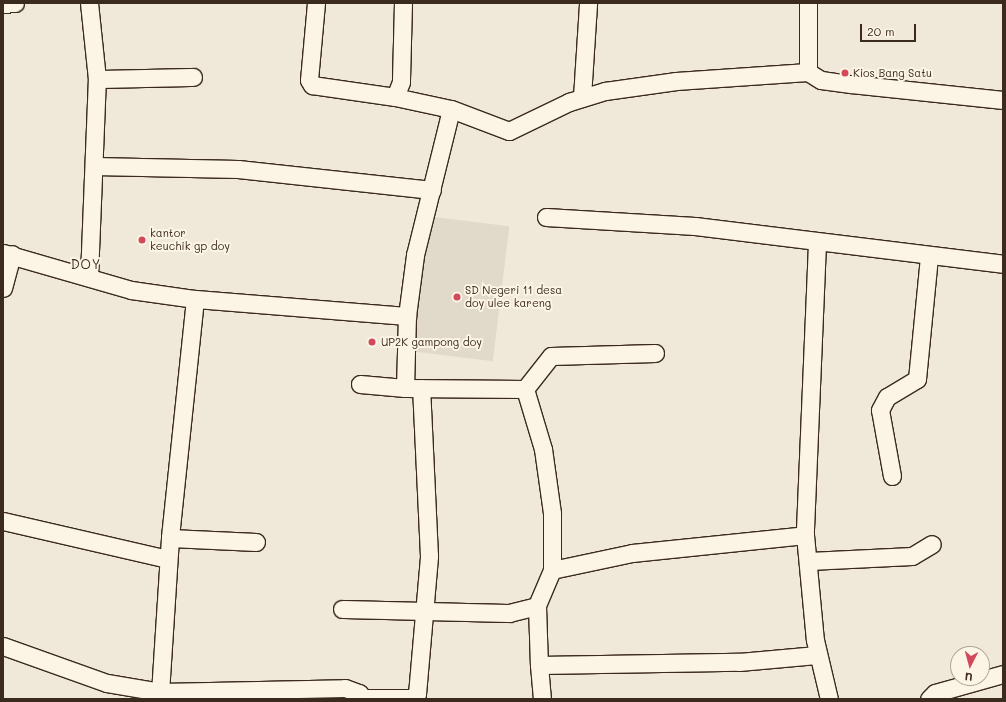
<!DOCTYPE html>
<html>
<head>
<meta charset="utf-8">
<style>
	body { margin:0 }
	#map { position:relative; width:1006px; height:702px; overflow:hidden; background:#f0e9d9; font-family:Mali,sans-serif }
	div>[style] { position:absolute }
	[style*='--x'] { left:calc(var(--x)*1px); top:calc(var(--y)*1px); width:calc(var(--w)*1px); rotate:calc(var(--a)*1deg) }
	.built>* { inset:0; background:#e1d9c9; transform-origin:0 0 }
	.roads { filter:drop-shadow(1px 0 #3b2a1e) drop-shadow(-1px 0 #3b2a1e) drop-shadow(0 1px #3b2a1e) drop-shadow(0 -1px #3b2a1e) }
	.street>* { height:17px; margin:-8.5px; padding:0 8.5px; transform-origin:8.5px; border-radius:8.5px; background:#fcf5e5 }
	.dots>* { width:11px; height:11px; translate:-50% -50%; box-sizing:border-box; border:2px solid #fcf5e5; border-radius:50% }
	span { translate:-50% -50%; white-space:nowrap; text-align:center; line-height:1.15; -webkit-text-stroke:4px #fcf5e5; paint-order:stroke }
	.poi-label { font-size:11px; color:#3b2a1e }
	.left { translate:0 -50%; text-align:left }
	.quarter-label { font-size:13px; color:#3b2a1e; letter-spacing:1px }
	.frame { position:absolute; inset:0; border:4px solid #3b2a1e; pointer-events:none }
	.north { position:absolute; left:950px; top:646px; width:40px; height:40px; box-sizing:border-box; background:#fcf5e5; border:1px solid #afa495; border-radius:50%; rotate:186deg; font-size:11px; font-weight:700; line-height:16px; text-align:center; color:#3b2a1e }
	.north::after { content:''; display:block; margin:auto; width:14px; height:18px; background:#d1495b; clip-path:polygon(50% 0,100% 100%,50% 72%,0 100%) }
	.scale { position:absolute; left:860px; top:24px; width:56px; height:18px; box-sizing:border-box; border:2px solid #3b2a1e; border-top:0; padding-left:5px; font-size:12px; line-height:14px; white-space:nowrap; color:#3b2a1e; -webkit-text-stroke:3px #fcf5e5; paint-order:stroke }
</style>
</head>
<body>
<div id="map">
	<div class="built">
		<div style="left:426px;top:216px;width:84px;height:136px;rotate:7deg"></div>
	</div>
	<div class="roads">
		<div class="street">
			<div style="--x:316;--y:3;--w:77;--a:95.2"></div>
			<div style="--x:309;--y:80;--w:6;--a:59"></div>
			<div style="--x:312;--y:85;--w:84;--a:8.2"></div>
			<div style="--x:403;--y:3;--w:79;--a:91.5"></div>
			<div style="--x:401;--y:82;--w:16;--a:112"></div>
			<div style="--x:395;--y:97;--w:57;--a:12.1"></div>
			<div style="--x:808;--y:3;--w:69;--a:90"></div>
			<div style="--x:3;--y:4;--w:12;--a:-5"></div>
			<div style="--x:97;--y:79;--w:96;--a:-1.2"></div>
			<div style="--x:582;--y:97;--w:94;--a:-86.3"></div>
			<div style="--x:94;--y:166;--w:144;--a:1.2"></div>
			<div style="--x:238;--y:169;--w:195;--a:6.2"></div>
			<div style="--x:546;--y:217;--w:149;--a:3.5"></div>
			<div style="--x:695;--y:226;--w:310;--a:7"></div>
			<div style="--x:817;--y:243;--w:292;--a:92.4"></div>
			<div style="--x:805;--y:535;--w:105;--a:84.6"></div>
			<div style="--x:815;--y:640;--w:61;--a:76.7"></div>
			<div style="--x:3;--y:253;--w:133;--a:16.1"></div>
			<div style="--x:131;--y:290;--w:65;--a:8"></div>
			<div style="--x:195;--y:299;--w:213;--a:4.6"></div>
			<div style="--x:407;--y:316;--w:72;--a:91.6"></div>
			<div style="--x:405;--y:388;--w:120;--a:0.5"></div>
			<div style="--x:525;--y:389;--w:63;--a:73.3"></div>
			<div style="--x:543;--y:449;--w:65;--a:82"></div>
			<div style="--x:552;--y:513;--w:57;--a:90"></div>
			<div style="--x:552;--y:570;--w:39;--a:113"></div>
			<div style="--x:537;--y:606;--w:29;--a:166"></div>
			<div style="--x:509;--y:613;--w:167;--a:-178.6"></div>
			<div style="--x:89;--y:276;--w:197;--a:-87.7"></div>
			<div style="--x:97;--y:79;--w:76;--a:-96"></div>
			<div style="--x:3;--y:288;--w:35;--a:-75"></div>
			<div style="--x:195;--y:299;--w:240;--a:96"></div>
			<div style="--x:170;--y:538;--w:154;--a:93.7"></div>
			<div style="--x:160;--y:692;--w:185;--a:-1.2"></div>
			<div style="--x:345;--y:688;--w:15;--a:20"></div>
			<div style="--x:359;--y:693;--w:8;--a:50"></div>
			<div style="--x:407;--y:316;--w:62;--a:-82.5"></div>
			<div style="--x:415;--y:255;--w:150;--a:-76.1"></div>
			<div style="--x:451;--y:109;--w:62;--a:20.8"></div>
			<div style="--x:509;--y:131;--w:67;--a:-25.8"></div>
			<div style="--x:569;--y:102;--w:38;--a:-17"></div>
			<div style="--x:605;--y:91;--w:72;--a:-8"></div>
			<div style="--x:676;--y:81;--w:132;--a:-3.9"></div>
			<div style="--x:808;--y:72;--w:15;--a:32"></div>
			<div style="--x:821;--y:80;--w:30;--a:8"></div>
			<div style="--x:851;--y:84;--w:153;--a:6"></div>
			<div style="--x:360;--y:384;--w:45;--a:5.1"></div>
			<div style="--x:525;--y:389;--w:42;--a:-51.8"></div>
			<div style="--x:551;--y:356;--w:104;--a:-1.7"></div>
			<div style="--x:892;--y:476;--w:67;--a:-100.3"></div>
			<div style="--x:880;--y:410;--w:15;--a:-62"></div>
			<div style="--x:887;--y:397;--w:35;--a:-31"></div>
			<div style="--x:917;--y:379;--w:124;--a:-84.4"></div>
			<div style="--x:3;--y:521;--w:169;--a:13"></div>
			<div style="--x:170;--y:538;--w:86;--a:2.7"></div>
			<div style="--x:809;--y:561;--w:103;--a:-2.8"></div>
			<div style="--x:912;--y:556;--w:23;--a:-31"></div>
			<div style="--x:552;--y:570;--w:82;--a:-12"></div>
			<div style="--x:632;--y:553;--w:174;--a:-5.9"></div>
			<div style="--x:537;--y:606;--w:59;--a:88.1"></div>
			<div style="--x:539;--y:665;--w:200;--a:-0.9"></div>
			<div style="--x:739;--y:662;--w:78;--a:-5.1"></div>
			<div style="--x:3;--y:646;--w:110;--a:19.6"></div>
			<div style="--x:107;--y:683;--w:54;--a:9.6"></div>
			<div style="--x:160;--y:692;--w:7;--a:98"></div>
			<div style="--x:539;--y:665;--w:34;--a:85"></div>
			<div style="--x:364;--y:698;--w:47;--a:0"></div>
			<div style="--x:411;--y:698;--w:7;--a:-34"></div>
			<div style="--x:417;--y:694;--w:139;--a:-85"></div>
			<div style="--x:429;--y:556;--w:168;--a:-92.7"></div>
			<div style="--x:929;--y:699;--w:8;--a:-45"></div>
			<div style="--x:935;--y:693;--w:71;--a:-15.6"></div>
		</div>
	</div>
	<div class="dots">
		<div style="left:845px;top:73px;background:#d1495b"></div>
		<div style="left:142px;top:240px;background:#d1495b"></div>
		<div style="left:457px;top:297px;background:#d1495b"></div>
		<div style="left:372px;top:342px;background:#d1495b"></div>
	</div>
	<div class="poi-label">
		<span class="left" style="left:853px;top:73px">Kios Bang Satu</span>
		<span class="left" style="left:150px;top:240px">kantor<br>keuchik gp doy</span>
		<span class="left" style="left:465px;top:297px">SD Negeri 11 desa<br>doy ulee kareng</span>
		<span class="left" style="left:381px;top:342px">UP2K gampong doy</span>
	</div>
	<div class="quarter-label">
		<span style="left:86px;top:264px">DOY</span>
	</div>
	<div class="frame"></div>
	<div class="north">U</div>
	<div class="scale">20 m</div>
</div>
</body>
</html>
